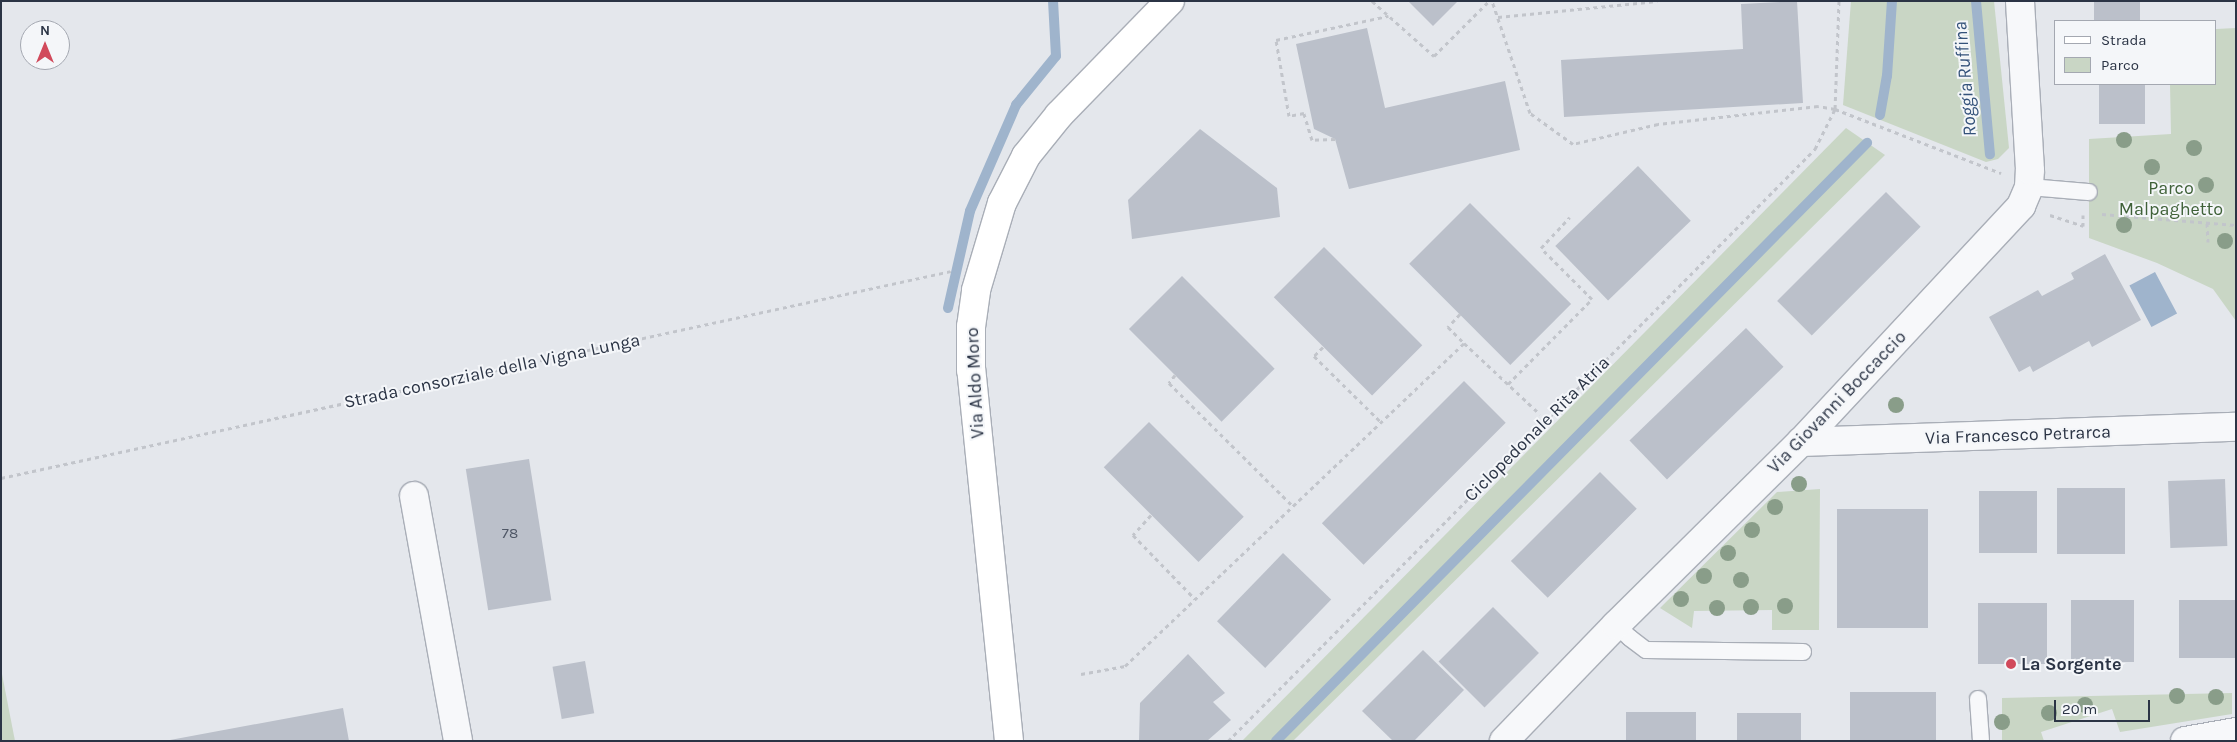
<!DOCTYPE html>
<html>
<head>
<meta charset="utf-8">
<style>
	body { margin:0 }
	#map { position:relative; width:2237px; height:742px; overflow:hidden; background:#e4e7ec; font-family:Karla,sans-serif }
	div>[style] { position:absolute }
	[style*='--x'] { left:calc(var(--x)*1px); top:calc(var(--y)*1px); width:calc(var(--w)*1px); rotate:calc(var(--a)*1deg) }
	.green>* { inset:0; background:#c9d6c5 }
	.water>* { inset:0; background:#9fb4cc; transform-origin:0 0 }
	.stream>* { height:10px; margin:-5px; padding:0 5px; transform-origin:5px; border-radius:5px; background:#9fb4cc }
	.building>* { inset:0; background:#bbc0ca; transform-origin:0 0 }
	.path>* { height:3px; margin-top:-1.5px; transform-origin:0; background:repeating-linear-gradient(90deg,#c2c5cb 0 4px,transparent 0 8px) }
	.roads { filter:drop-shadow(1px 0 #a9aeb7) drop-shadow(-1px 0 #a9aeb7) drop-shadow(0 1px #a9aeb7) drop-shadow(0 -1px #a9aeb7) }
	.lane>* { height:16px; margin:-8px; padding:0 8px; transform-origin:8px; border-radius:8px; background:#f7f8fa }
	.street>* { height:28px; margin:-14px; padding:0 14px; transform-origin:14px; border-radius:14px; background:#f7f8fa }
	.secondary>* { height:28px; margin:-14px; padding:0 14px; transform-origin:14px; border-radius:14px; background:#fff }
	.trees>* { width:16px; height:16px; margin:-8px; border-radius:50%; background:#899d89 }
	.dots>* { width:14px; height:14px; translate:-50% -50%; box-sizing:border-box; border:2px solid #f4f6f9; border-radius:50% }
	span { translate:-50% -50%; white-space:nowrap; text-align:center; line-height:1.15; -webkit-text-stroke:4px #f4f6f9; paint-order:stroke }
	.number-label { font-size:15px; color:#4f5766 }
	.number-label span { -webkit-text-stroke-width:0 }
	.park-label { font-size:18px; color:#3f6138 }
	.street-label { font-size:18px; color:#2b3445 }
	.poi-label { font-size:18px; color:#2b3445; font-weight:700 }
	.left { translate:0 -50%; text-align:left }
	.water-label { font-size:19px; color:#34527a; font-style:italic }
	.frame { position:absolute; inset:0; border:2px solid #2b3445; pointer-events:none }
	.legend { position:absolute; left:2054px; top:20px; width:162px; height:65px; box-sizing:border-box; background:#f4f6f9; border:1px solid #a4a8b1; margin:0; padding:6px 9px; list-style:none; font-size:15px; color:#2b3445 }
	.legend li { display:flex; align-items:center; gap:10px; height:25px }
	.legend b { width:25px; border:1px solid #a4a8b1 }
	.north { position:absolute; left:20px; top:20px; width:50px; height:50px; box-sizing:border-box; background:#f4f6f9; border:1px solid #a4a8b1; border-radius:50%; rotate:0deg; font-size:14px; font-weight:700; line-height:20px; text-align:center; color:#2b3445 }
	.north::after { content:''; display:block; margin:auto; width:18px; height:22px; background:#d1495b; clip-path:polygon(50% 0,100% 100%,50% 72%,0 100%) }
	.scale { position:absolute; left:2054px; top:700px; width:96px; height:22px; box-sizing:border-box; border:2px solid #2b3445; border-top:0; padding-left:6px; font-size:15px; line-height:18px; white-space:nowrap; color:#2b3445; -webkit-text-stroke:4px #f4f6f9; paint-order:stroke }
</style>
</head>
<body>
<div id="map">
	<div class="green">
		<div style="clip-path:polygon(1851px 1px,1994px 1px,2009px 148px,1998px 159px,1986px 162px,1843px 105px)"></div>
		<div style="clip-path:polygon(2236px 28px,2236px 321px,2213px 289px,2157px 263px,2089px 238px,2089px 139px,2171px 134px,2170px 84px,2216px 84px,2216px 29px)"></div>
		<div style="clip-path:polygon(1846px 128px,1885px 155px,1293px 741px,1242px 741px)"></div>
		<div style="clip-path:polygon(1820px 489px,1819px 630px,1772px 630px,1772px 610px,1694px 611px,1692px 628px,1660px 608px,1777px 492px)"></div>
		<div style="clip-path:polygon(1px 669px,15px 741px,1px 741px)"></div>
		<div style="clip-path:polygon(2232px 693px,2232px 714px,2120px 732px,2112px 709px,2041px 732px,2044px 741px,2002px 741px,2002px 698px)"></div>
	</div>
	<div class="water">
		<div style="left:2155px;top:272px;width:47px;height:29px;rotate:62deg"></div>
	</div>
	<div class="stream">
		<div style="--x:1976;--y:1;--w:154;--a:84.8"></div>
		<div style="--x:1880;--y:115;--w:40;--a:-80"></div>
		<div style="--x:1887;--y:76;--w:75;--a:-86.2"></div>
		<div style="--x:948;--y:308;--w:99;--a:-77.2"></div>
		<div style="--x:970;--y:211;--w:116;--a:-66.5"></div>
		<div style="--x:1016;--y:105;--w:63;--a:-50.8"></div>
		<div style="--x:1056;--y:56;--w:55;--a:-93.1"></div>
		<div style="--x:1276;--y:741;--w:841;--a:-45.34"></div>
	</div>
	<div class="building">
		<div style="clip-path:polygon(1408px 1px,1458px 1px,1433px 26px)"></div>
		<div style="clip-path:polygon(1797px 1px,1803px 103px,1564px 117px,1561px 60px,1743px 49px,1741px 4px)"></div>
		<div style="left:2094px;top:1px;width:46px;height:20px"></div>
		<div style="clip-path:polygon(1367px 28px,1385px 108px,1505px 81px,1520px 150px,1349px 189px,1335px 139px,1314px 129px,1296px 44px)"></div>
		<div style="left:2099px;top:84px;width:46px;height:40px"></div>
		<div style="clip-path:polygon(1200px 129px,1277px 188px,1280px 217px,1132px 239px,1128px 200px)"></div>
		<div style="left:1638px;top:166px;width:76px;height:115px;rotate:46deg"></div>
		<div style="left:1886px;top:192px;width:49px;height:154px;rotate:45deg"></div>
		<div style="left:1470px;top:203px;width:143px;height:86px;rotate:45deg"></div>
		<div style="left:1324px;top:247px;width:139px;height:71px;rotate:45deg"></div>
		<div style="clip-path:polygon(2105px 254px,2141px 320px,2092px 347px,2089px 341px,2033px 372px,2030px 366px,2019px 372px,1989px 317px,2038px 290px,2042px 296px,2074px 279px,2071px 273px)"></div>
		<div style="left:1182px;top:276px;width:131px;height:75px;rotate:45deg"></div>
		<div style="left:1746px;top:328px;width:54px;height:162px;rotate:46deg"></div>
		<div style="left:1464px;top:381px;width:59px;height:201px;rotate:45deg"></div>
		<div style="left:1149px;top:422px;width:134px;height:64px;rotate:45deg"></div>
		<div style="left:529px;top:459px;width:143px;height:64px;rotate:81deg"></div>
		<div style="left:1600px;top:472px;width:52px;height:126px;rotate:45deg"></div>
		<div style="left:2225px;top:479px;width:67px;height:57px;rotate:88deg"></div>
		<div style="left:2057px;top:488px;width:68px;height:66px"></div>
		<div style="left:1979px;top:491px;width:58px;height:62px"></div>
		<div style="left:1837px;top:509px;width:91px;height:119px"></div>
		<div style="left:1283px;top:553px;width:67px;height:95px;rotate:44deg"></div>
		<div style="left:2071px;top:600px;width:63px;height:62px"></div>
		<div style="left:2179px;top:600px;width:57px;height:58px"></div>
		<div style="left:1978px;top:603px;width:69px;height:61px"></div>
		<div style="left:1493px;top:607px;width:65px;height:77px;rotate:45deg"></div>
		<div style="clip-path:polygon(1423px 650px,1464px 690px,1414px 741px,1393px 741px,1362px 711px)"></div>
		<div style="clip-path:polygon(1188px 654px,1225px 693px,1213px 702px,1231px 720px,1207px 741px,1139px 741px,1140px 703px)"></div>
		<div style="left:585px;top:661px;width:53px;height:33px;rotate:80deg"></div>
		<div style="left:1850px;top:692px;width:86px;height:49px"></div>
		<div style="clip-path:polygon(343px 708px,349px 741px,170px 741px,170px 740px)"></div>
		<div style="left:1626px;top:712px;width:70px;height:29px"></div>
		<div style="left:1737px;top:713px;width:64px;height:28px"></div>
	</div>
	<div class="path">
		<div style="--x:1372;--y:1;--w:83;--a:41.6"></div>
		<div style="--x:1434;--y:56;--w:78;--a:-45"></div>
		<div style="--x:1839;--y:1;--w:108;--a:92.1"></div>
		<div style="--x:1835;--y:109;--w:178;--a:21.1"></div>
		<div style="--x:1498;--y:17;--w:160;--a:-5.7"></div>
		<div style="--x:1335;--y:139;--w:23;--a:178"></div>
		<div style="--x:1312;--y:140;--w:28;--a:-107"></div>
		<div style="--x:1304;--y:113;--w:15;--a:169"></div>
		<div style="--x:1289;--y:116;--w:77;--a:-99.7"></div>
		<div style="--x:1276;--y:40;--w:115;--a:-12.1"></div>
		<div style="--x:2102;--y:214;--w:134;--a:4.7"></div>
		<div style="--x:2050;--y:215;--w:35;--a:18"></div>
		<div style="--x:2083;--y:226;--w:11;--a:-90"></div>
		<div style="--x:2207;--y:223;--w:19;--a:87"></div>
		<div style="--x:1460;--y:314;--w:18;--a:133"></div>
		<div style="--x:1448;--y:327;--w:23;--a:45"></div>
		<div style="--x:1323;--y:347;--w:13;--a:135"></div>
		<div style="--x:1314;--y:356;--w:94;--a:44.6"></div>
		<div style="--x:1175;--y:375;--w:10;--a:127"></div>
		<div style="--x:1169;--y:383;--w:175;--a:44.8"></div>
		<div style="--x:1508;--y:384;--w:120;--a:-45.3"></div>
		<div style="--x:1592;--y:299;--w:72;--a:-135"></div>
		<div style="--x:1541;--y:248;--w:42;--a:-46.9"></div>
		<div style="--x:1;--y:478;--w:972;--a:-12.29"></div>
		<div style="--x:1151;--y:515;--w:27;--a:132"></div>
		<div style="--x:1133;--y:535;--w:89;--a:45.9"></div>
		<div style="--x:1081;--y:674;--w:45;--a:-10.3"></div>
		<div style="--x:1125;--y:666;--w:468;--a:-43.6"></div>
		<div style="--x:1464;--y:343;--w:104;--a:43.1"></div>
		<div style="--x:1228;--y:741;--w:834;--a:-45.24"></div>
		<div style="--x:1815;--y:149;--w:45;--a:-63.4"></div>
		<div style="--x:1835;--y:109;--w:17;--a:-170"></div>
		<div style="--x:1818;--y:106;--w:161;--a:173.6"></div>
		<div style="--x:1658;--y:124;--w:87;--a:166.8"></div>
		<div style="--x:1573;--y:144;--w:53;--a:-144.2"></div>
		<div style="--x:1530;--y:113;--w:118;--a:-108.7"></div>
	</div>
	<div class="roads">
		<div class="lane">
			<div style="--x:2029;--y:187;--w:60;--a:4.8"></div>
			<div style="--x:1616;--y:625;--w:19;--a:43"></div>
			<div style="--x:1630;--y:638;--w:20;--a:37"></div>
			<div style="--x:1646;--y:650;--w:157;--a:0.7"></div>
			<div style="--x:1978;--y:699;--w:42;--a:85.9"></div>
		</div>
		<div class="street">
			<div style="--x:1801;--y:442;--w:435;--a:-2"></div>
			<div style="--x:414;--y:496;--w:249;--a:79.8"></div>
			<div style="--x:1504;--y:741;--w:161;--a:-46"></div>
			<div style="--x:1616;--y:625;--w:260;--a:-44.7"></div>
			<div style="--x:1801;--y:442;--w:323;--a:-47"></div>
			<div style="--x:2021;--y:206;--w:21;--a:-67"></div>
			<div style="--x:2029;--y:187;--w:17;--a:-87"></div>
			<div style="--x:2030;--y:170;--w:169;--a:-93.4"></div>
			<div style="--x:2185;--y:741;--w:52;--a:-10"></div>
		</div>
		<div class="secondary">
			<div style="--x:1009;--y:741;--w:373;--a:-95.8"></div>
			<div style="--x:971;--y:370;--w:43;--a:-90"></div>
			<div style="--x:971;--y:327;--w:37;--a:-82"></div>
			<div style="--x:976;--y:290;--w:91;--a:-73.4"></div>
			<div style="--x:1002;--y:203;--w:53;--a:-62.9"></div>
			<div style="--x:1026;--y:156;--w:53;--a:-51.2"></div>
			<div style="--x:1059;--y:115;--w:159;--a:-45.8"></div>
		</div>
	</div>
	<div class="trees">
		<div style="left:2124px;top:140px"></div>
		<div style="left:2194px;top:148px"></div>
		<div style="left:2152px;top:167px"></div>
		<div style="left:2206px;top:185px"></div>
		<div style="left:2124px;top:225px"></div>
		<div style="left:2225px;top:241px"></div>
		<div style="left:1896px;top:405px"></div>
		<div style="left:1799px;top:484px"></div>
		<div style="left:1775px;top:507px"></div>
		<div style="left:1752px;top:530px"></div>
		<div style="left:1728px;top:553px"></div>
		<div style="left:1704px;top:576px"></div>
		<div style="left:1741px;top:580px"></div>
		<div style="left:1681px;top:599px"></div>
		<div style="left:1785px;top:606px"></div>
		<div style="left:1751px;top:607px"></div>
		<div style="left:1717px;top:608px"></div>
		<div style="left:2177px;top:696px"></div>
		<div style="left:2216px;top:697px"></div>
		<div style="left:2085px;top:705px"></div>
		<div style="left:2049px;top:713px"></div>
		<div style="left:2002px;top:722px"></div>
	</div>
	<div class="dots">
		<div style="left:2011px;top:664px;background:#d1495b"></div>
	</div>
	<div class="number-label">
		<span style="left:510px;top:534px">78</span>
	</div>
	<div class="park-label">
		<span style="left:2171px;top:199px">Parco<br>Malpaghetto</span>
	</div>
	<div class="street-label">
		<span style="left:492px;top:371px;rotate:-12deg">Strada consorziale della Vigna Lunga</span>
		<span style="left:975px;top:383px;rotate:-93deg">Via Aldo Moro</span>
		<span style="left:1837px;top:402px;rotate:-46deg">Via Giovanni Boccaccio</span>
		<span style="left:1537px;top:429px;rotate:-45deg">Ciclopedonale Rita Atria</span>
		<span style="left:2018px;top:435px;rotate:-2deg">Via Francesco Petrarca</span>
	</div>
	<div class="poi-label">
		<span class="left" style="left:2021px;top:664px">La Sorgente</span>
	</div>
	<div class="water-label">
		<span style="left:1966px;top:79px;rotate:-95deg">Roggia Ruffina</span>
	</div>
	<div class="frame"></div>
	<ul class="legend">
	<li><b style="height:6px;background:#fff"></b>Strada</li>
	<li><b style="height:14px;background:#c9d6c5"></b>Parco</li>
	</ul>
	<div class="north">N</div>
	<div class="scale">20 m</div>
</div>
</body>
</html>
